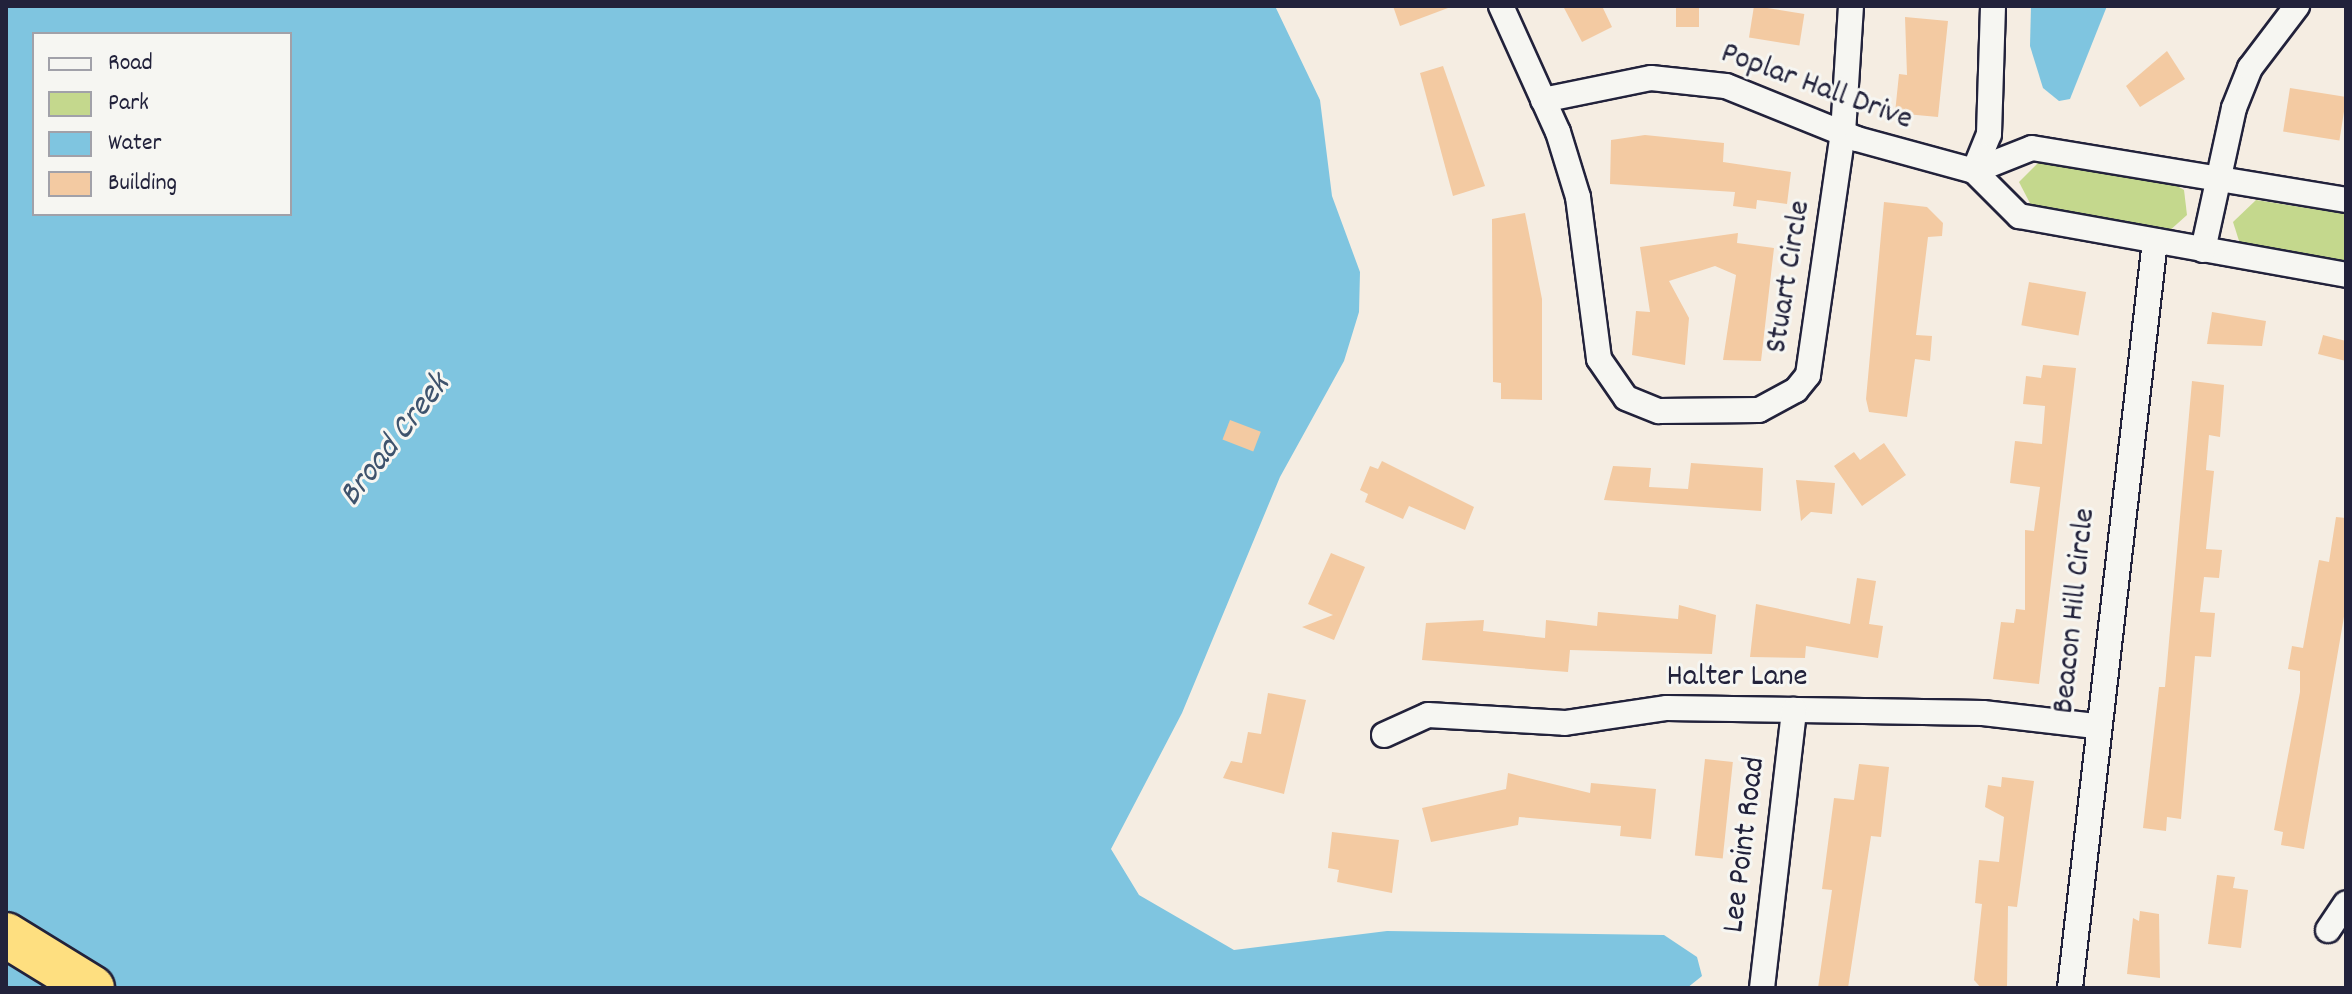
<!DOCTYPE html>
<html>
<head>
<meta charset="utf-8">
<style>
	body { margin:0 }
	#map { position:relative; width:2352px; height:994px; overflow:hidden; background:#f5ede2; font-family:Dekko,sans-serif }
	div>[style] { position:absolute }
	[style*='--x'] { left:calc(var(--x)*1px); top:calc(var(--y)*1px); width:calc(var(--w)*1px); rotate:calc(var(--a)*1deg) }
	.green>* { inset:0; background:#c4d88d }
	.water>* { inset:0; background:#7fc5e0 }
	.building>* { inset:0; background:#f3caa2; transform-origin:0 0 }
	.roads { filter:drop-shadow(2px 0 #22223b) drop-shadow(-2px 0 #22223b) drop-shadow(0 2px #22223b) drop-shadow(0 -2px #22223b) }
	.minor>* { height:24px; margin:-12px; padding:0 12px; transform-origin:12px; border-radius:12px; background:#f6f6f2 }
	.motorway>* { height:44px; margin:-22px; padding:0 22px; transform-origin:22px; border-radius:22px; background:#fedf80 }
	span { translate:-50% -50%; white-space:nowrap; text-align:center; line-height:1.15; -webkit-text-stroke:6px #f6f6f2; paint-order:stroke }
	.street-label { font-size:32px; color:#22223b }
	.water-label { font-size:34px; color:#3e536d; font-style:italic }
	.frame { position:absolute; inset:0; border:8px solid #22223b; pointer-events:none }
	.legend { position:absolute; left:32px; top:32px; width:260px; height:184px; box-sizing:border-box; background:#f6f6f2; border:2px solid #a1a1a9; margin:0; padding:10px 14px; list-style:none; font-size:24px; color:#22223b }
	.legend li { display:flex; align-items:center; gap:16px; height:40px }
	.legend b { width:40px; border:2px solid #a1a1a9 }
</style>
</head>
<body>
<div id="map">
	<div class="green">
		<div style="clip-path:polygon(2041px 160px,2169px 181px,2184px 190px,2187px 215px,2168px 232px,2033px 209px,2019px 182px)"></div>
		<div style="clip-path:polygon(2256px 200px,2346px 214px,2346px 265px,2240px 244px,2233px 222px)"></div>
	</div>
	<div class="water">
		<div style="clip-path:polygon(evenodd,6px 6px,1275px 6px,1320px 100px,1332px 196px,1360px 272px,1359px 312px,1344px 361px,1280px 477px,1182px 713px,1111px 849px,1139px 895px,1234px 950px,1387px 931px,1664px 935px,1697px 957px,1702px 976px,1687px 988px,6px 988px,6px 6px,34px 34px,290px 34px,290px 214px,34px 214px,34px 34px)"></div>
		<div style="clip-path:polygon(2031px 6px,2107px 6px,2070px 99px,2059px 101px,2043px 88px,2030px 46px)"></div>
	</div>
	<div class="building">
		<div style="clip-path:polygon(1393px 6px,1448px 6px,1448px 8px,1400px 26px)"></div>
		<div style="clip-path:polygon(1563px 6px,1602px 6px,1612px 27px,1582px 42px)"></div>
		<div style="left:1676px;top:6px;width:23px;height:21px"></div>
		<div style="left:1754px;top:6px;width:51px;height:32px;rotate:9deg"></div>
		<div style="clip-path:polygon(1905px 17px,1948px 21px,1938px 117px,1895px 113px,1899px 74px,1907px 75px)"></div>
		<div style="clip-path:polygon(2167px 51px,2185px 79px,2140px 107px,2126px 86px)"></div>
		<div style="clip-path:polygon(1443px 66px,1485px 186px,1453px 196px,1420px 73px)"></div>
		<div style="left:2290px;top:88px;width:57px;height:44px;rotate:9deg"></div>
		<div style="clip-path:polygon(1645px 135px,1724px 143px,1723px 162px,1791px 172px,1787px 204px,1757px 200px,1756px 209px,1733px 206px,1735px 192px,1610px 184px,1611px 140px)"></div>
		<div style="clip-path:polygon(1884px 202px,1927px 207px,1943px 223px,1942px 236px,1928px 237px,1916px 335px,1932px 336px,1930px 361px,1915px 359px,1907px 417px,1869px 412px,1866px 399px)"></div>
		<div style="clip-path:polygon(1525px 213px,1542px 299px,1542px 400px,1501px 399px,1501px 383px,1493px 382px,1492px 219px)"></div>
		<div style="clip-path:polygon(1738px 233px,1737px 243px,1774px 248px,1761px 361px,1723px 360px,1736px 275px,1715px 266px,1669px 281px,1689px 318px,1685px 365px,1632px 355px,1636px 311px,1650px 312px,1640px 247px)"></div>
		<div style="left:2029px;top:282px;width:58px;height:44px;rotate:10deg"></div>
		<div style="clip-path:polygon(2212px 312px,2266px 321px,2262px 346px,2207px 344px)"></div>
		<div style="clip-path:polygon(2323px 335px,2346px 341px,2346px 361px,2318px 354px)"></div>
		<div style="clip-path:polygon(2043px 365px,2076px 368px,2039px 684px,1993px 679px,2001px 622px,2014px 623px,2016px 609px,2025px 610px,2025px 530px,2034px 531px,2040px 487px,2010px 483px,2015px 441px,2042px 444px,2045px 406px,2023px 404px,2026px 376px,2041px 378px)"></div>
		<div style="clip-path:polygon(2192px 381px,2224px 385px,2220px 437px,2209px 435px,2206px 470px,2214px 471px,2206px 549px,2222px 550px,2219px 578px,2204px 577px,2200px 612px,2215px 613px,2211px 657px,2195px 656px,2181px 819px,2167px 817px,2166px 831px,2143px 828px,2159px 687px,2165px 687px)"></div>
		<div style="left:1230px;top:420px;width:33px;height:21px;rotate:21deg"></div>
		<div style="clip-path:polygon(1884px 443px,1906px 475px,1862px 506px,1834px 466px,1854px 452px,1860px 460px)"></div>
		<div style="clip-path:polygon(1382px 461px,1474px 507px,1465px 530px,1409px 506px,1403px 519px,1365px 502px,1368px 494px,1360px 490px,1370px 466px,1378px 469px)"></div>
		<div style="clip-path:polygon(1691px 463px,1763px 468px,1761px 511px,1604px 500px,1613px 466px,1651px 468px,1649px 487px,1688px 489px)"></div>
		<div style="clip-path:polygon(1796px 480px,1835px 483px,1832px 514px,1811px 512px,1801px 521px)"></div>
		<div style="clip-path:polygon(2336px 517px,2346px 518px,2346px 605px,2304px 849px,2281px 845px,2283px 832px,2274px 830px,2300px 692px,2300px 671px,2288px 669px,2292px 646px,2303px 648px,2319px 560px,2329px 562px)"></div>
		<div style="clip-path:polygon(1331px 553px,1365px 567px,1334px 640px,1302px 627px,1333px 615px,1308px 604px)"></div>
		<div style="clip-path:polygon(1857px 578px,1876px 581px,1869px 624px,1883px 626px,1878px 658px,1806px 646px,1805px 658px,1750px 657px,1756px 604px,1850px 624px)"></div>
		<div style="clip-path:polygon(1679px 605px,1716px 615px,1712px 654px,1570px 650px,1568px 672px,1422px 660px,1426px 623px,1484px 620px,1483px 631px,1545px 638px,1546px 620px,1597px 626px,1598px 612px,1678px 619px)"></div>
		<div style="clip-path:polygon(1268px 693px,1306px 700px,1284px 794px,1223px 778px,1231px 761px,1242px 763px,1248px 732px,1261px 734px)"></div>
		<div style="left:1705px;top:759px;width:28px;height:97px;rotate:6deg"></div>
		<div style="clip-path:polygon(1859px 764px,1889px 767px,1881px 837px,1871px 836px,1848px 988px,1818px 988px,1832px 890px,1822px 889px,1834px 798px,1854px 800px)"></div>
		<div style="clip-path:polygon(1508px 773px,1590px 793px,1591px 783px,1656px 789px,1651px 839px,1620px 836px,1621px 826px,1519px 817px,1518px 825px,1431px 842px,1422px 808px,1506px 789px)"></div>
		<div style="clip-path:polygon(2002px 777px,2034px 781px,2017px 907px,2008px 906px,2007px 988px,1981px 988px,1974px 980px,1982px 904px,1975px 903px,1979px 860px,1999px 862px,2004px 817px,1985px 807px,1988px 785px,2001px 787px)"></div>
		<div style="clip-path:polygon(1332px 832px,1399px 840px,1392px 893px,1337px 882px,1339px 870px,1328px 868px)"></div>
		<div style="clip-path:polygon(2217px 875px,2235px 877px,2233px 888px,2248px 890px,2241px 948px,2208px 944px)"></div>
		<div style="clip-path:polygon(2140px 911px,2159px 914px,2160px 978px,2127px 974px,2133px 918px,2139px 921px)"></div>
	</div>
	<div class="roads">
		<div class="minor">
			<div style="--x:1501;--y:6;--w:138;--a:65.7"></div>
			<div style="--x:1558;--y:132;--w:68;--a:72.9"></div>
			<div style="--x:1578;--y:197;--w:163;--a:82.6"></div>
			<div style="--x:1599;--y:359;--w:47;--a:55.3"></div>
			<div style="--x:1626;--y:398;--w:35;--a:22"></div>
			<div style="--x:1659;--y:411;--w:100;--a:-0.6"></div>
			<div style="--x:1759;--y:410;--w:42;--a:-28.4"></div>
			<div style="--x:1796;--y:390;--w:19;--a:-51"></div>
			<div style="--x:1808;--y:375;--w:245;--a:-81.8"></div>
			<div style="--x:1843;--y:133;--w:127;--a:-86.4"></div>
			<div style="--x:1543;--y:100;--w:110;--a:-11.5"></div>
			<div style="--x:1651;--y:78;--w:75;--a:6.1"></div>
			<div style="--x:1726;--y:86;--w:141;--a:22"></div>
			<div style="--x:1857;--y:139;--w:121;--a:15.3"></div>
			<div style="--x:1974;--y:171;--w:64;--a:45"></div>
			<div style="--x:2019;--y:216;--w:332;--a:10.2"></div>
			<div style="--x:1974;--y:171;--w:62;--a:-21.6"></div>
			<div style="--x:2032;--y:148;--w:318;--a:9.4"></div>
			<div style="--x:1974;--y:171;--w:40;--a:-68"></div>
			<div style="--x:1989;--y:134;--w:128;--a:-88.2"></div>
			<div style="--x:2203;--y:250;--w:145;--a:-77.7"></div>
			<div style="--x:2234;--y:108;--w:43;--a:-68.2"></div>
			<div style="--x:2250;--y:68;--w:78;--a:-52.8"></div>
			<div style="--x:1384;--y:735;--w:48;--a:-24.4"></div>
			<div style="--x:1428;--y:715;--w:137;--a:3.3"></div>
			<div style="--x:1565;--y:723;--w:103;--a:-8.4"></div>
			<div style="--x:1667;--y:708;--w:316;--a:0.9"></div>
			<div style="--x:1983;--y:713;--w:113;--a:6.6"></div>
			<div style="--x:2328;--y:930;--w:32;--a:-56"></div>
			<div style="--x:1762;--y:988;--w:280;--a:-83.4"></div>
			<div style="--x:2070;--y:988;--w:752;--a:-83.51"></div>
		</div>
		<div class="motorway">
			<div style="--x:6;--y:935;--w:101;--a:31.6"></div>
		</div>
	</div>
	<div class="street-label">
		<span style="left:1816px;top:88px;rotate:20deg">Poplar Hall Drive</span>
		<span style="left:1790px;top:277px;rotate:-81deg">Stuart Circle</span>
		<span style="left:2076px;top:611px;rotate:-84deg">Beacon Hill Circle</span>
		<span style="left:1737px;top:678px">Halter Lane</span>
		<span style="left:1746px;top:845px;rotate:-83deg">Lee Point Road</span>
	</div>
	<div class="water-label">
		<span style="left:396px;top:441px;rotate:-52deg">Broad Creek</span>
	</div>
	<div class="frame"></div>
	<ul class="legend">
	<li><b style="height:10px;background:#f6f6f2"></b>Road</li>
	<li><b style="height:22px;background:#c4d88d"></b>Park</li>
	<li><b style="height:22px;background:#7fc5e0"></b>Water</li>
	<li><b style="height:22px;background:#f3caa2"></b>Building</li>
	</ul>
</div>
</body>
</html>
